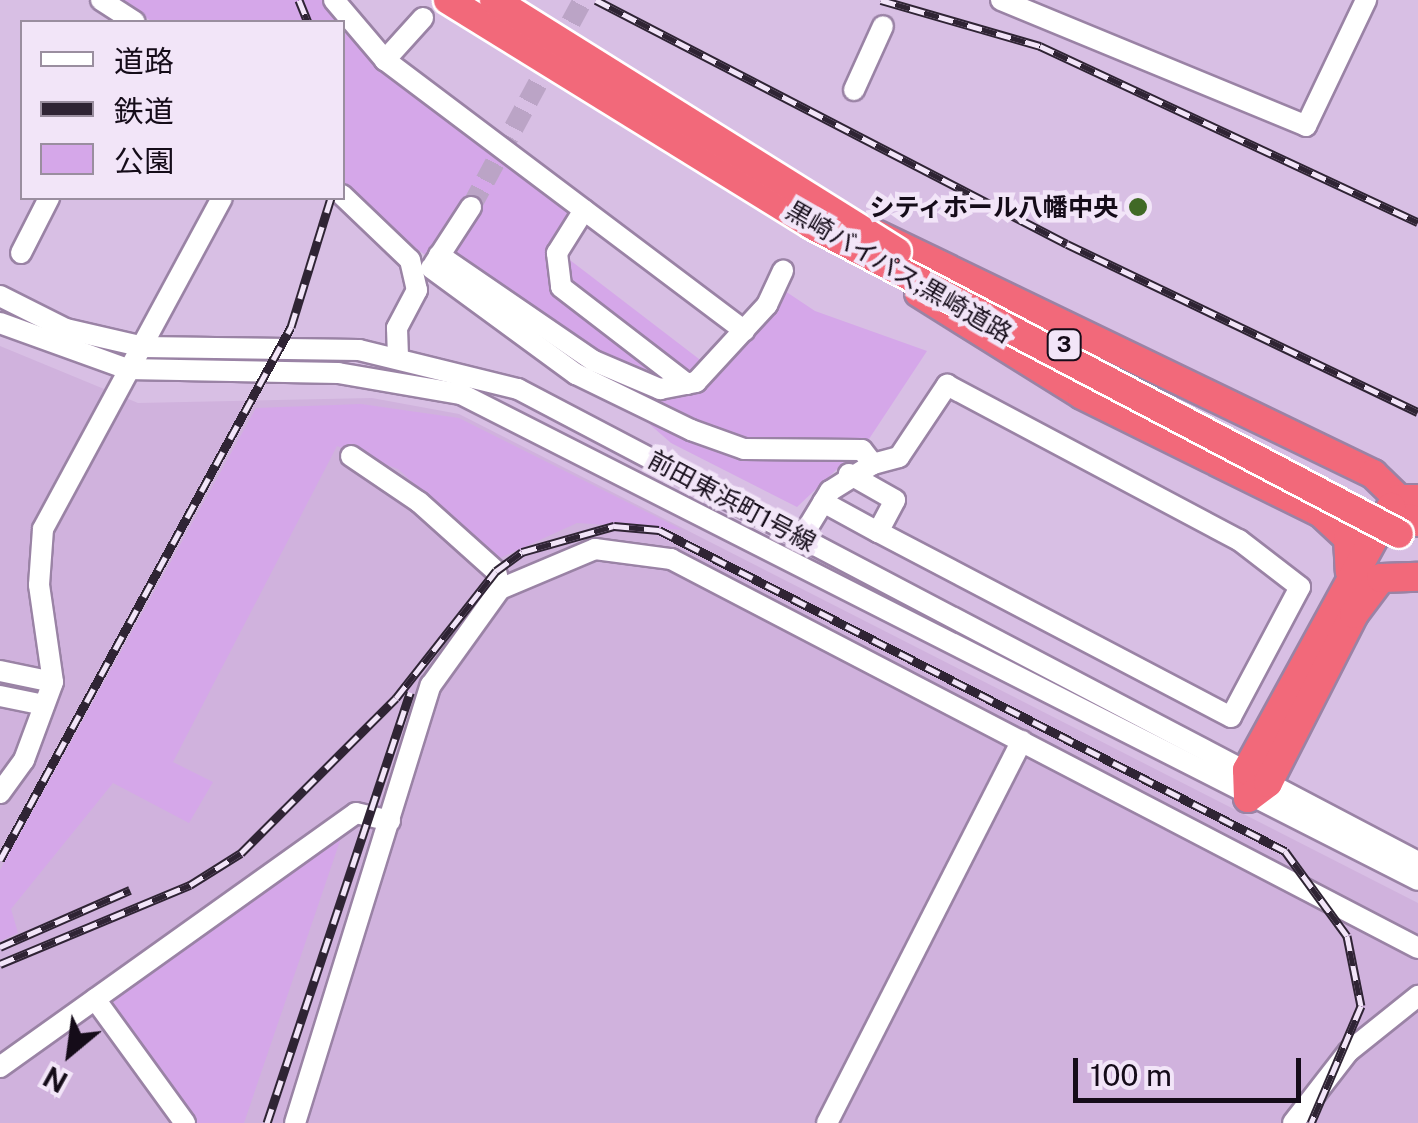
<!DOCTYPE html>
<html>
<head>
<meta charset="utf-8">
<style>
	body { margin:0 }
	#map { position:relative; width:1418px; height:1123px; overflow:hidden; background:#d8bfe4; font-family:"Public Sans","Noto Sans JP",sans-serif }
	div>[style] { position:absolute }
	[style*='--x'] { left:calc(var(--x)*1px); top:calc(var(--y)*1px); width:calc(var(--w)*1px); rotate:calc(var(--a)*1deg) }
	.built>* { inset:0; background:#d0b2dd }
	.green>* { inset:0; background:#d5a7e9 }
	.minor-tunnel>* { height:20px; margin-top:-10px; transform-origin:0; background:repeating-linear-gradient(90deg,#bba4c6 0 20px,transparent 0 30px) }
	.roads { filter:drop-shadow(2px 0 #9a83a5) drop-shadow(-2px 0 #9a83a5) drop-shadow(0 2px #9a83a5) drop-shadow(0 -2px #9a83a5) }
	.minor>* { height:20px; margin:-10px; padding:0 10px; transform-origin:10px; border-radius:10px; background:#fff }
	.highway>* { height:28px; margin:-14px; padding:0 14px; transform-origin:14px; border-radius:14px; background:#f2697a }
	.rail>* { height:9px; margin-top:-4.5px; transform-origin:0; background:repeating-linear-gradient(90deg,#f2e5f8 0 15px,#2f2434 0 30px); box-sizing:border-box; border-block:2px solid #2f2434 }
	.bridges { filter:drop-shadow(2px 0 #fff) drop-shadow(-2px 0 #fff) drop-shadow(0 2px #fff) drop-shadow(0 -2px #fff) }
	.highway-bridge>* { height:28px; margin:-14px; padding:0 14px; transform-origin:14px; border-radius:14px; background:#f2697a }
	.dots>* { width:28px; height:28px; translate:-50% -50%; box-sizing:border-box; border:5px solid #f2e5f8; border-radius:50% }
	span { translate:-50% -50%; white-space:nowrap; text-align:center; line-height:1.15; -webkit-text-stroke:9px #f2e5f8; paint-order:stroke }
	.shield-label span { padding:2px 8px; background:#f2e5f8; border:2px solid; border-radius:8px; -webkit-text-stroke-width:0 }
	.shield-label { font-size:22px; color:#150c19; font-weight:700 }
	.poi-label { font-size:25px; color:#150c19; font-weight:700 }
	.right { translate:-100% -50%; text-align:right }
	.street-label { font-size:25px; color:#150c19 }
	.legend { position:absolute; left:20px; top:20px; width:325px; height:180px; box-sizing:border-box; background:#f2e5f8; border:2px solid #9a8e9f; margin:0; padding:12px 18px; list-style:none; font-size:30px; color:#150c19 }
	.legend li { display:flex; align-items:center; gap:20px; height:50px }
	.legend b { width:50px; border:2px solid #9a8e9f }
	.north { position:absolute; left:20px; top:1003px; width:100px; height:100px; -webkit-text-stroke:8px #f2e5f8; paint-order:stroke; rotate:209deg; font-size:28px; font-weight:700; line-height:40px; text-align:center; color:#150c19 }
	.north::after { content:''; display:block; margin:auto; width:35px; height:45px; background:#150c19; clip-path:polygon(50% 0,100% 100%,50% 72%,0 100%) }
	.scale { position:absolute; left:1073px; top:1058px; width:228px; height:45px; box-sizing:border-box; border:5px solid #150c19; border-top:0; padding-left:12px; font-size:30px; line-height:35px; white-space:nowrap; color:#150c19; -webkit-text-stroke:8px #f2e5f8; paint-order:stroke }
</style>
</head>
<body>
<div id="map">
	<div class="built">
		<div style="clip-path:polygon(0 346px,138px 403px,372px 398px,459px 414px,1418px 903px,1418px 1123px,0 1123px)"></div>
	</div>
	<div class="green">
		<div style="clip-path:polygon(118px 0,325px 0,341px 22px,153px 22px)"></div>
		<div style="clip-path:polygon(342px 24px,573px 210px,549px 244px,716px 372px,782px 289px,815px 311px,927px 351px,869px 439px,797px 507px,671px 443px,581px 364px,418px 250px,343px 182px)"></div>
		<div style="clip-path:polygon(361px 404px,459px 418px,683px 530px,577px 523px,498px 559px,398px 469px,337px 446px,173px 762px,213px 782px,189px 823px,113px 783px,11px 909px,18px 933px,0 941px,0 870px,256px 408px)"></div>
		<div style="clip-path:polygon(343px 832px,244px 1123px,196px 1123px,110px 1004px)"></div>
	</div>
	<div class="minor-tunnel">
		<div style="--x:471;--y:207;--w:235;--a:-61.6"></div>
	</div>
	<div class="roads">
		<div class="minor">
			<div style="--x:101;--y:0;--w:40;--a:32.9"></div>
			<div style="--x:334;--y:0;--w:79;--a:49.6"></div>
			<div style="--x:1001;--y:0;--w:330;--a:22.4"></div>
			<div style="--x:1306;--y:126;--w:140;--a:-64.5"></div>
			<div style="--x:423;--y:18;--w:57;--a:132.1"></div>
			<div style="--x:385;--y:60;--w:450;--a:37"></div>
			<div style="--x:854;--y:90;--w:70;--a:-65.6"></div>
			<div style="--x:342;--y:195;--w:94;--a:43.7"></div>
			<div style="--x:410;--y:260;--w:31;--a:77"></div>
			<div style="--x:417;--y:290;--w:43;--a:117.8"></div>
			<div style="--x:397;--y:328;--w:27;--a:88"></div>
			<div style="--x:584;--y:210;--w:51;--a:122.1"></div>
			<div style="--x:557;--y:253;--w:34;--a:83"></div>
			<div style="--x:561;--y:287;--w:159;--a:37.6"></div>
			<div style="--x:21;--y:253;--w:62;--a:-63"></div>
			<div style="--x:439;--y:255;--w:188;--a:34.4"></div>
			<div style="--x:594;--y:361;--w:72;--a:23"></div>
			<div style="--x:660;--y:389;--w:37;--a:-11"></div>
			<div style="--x:696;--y:382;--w:105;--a:-47.3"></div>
			<div style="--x:767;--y:305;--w:38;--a:-65"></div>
			<div style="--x:434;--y:264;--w:68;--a:-57"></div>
			<div style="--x:431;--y:268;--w:180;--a:36.2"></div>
			<div style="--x:576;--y:374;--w:128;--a:26"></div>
			<div style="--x:691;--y:430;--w:56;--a:19.7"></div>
			<div style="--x:744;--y:449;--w:118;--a:0.5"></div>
			<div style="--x:862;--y:450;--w:18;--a:52"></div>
			<div style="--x:873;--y:464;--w:51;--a:147.9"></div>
			<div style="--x:830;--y:491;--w:54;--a:121.3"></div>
			<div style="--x:0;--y:296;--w:74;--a:26.6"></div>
			<div style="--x:66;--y:329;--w:80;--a:13"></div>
			<div style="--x:144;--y:347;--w:215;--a:0.8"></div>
			<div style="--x:359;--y:350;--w:164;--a:13.8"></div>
			<div style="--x:518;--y:389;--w:1017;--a:27.72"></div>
			<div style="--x:0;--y:323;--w:135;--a:19.9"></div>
			<div style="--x:127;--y:369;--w:211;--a:1.1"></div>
			<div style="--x:338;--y:373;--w:125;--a:9.7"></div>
			<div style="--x:461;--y:394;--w:1073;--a:26.92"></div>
			<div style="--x:351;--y:456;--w:82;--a:34.1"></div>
			<div style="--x:419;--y:502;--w:103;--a:41.9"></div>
			<div style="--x:496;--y:571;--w:18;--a:77"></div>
			<div style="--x:873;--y:464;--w:27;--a:-15"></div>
			<div style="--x:899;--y:457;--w:87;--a:-56.3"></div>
			<div style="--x:947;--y:385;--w:331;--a:28"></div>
			<div style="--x:1239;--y:540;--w:77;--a:37.6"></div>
			<div style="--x:1300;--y:587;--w:147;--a:118"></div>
			<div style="--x:1231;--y:717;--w:399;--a:-152.3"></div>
			<div style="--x:823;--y:502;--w:63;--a:28.6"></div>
			<div style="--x:878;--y:532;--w:36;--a:-62"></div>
			<div style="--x:895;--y:500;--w:53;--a:-150.5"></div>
			<div style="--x:0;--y:671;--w:54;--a:11.7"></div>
			<div style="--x:0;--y:696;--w:45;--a:11.6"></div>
			<div style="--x:0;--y:793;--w:41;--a:-54"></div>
			<div style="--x:24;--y:760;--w:83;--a:-69.6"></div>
			<div style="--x:53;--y:682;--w:98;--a:-98.2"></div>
			<div style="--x:39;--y:585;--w:56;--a:-85.9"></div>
			<div style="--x:43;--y:529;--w:376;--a:-61.6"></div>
			<div style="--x:95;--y:999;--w:153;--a:54"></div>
			<div style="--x:0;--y:1067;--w:437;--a:-35.5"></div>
			<div style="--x:356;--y:813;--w:35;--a:13"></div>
			<div style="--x:295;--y:1123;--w:459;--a:-72.8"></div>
			<div style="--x:431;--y:685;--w:118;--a:-54.3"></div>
			<div style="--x:500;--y:589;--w:103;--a:-22.8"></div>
			<div style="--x:595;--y:549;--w:77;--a:7.5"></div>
			<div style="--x:671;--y:559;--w:842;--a:27.51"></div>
			<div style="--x:827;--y:1123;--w:429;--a:-63"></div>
			<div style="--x:1293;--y:1123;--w:90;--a:-52.2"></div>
			<div style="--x:1348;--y:1052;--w:90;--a:-38.7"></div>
		</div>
		<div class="highway">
			<div style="--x:878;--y:235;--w:550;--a:25.77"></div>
			<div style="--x:1373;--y:474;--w:36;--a:44"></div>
			<div style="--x:1399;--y:499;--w:19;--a:0"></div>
			<div style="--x:919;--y:293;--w:192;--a:32"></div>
			<div style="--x:1082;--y:395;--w:267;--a:26.3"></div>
			<div style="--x:1321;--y:513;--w:37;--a:43"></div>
			<div style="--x:1348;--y:538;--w:33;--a:87"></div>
			<div style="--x:1409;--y:518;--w:10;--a:24"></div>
			<div style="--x:1248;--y:798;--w:28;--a:-92"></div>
			<div style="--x:1247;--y:770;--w:300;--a:-61.3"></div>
			<div style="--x:1248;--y:798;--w:25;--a:-37"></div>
			<div style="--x:1268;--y:783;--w:190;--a:-63"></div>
			<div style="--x:1354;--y:614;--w:45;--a:-53.1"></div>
			<div style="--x:1381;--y:578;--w:37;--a:-2"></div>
		</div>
	</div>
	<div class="rail">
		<div style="--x:299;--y:0;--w:24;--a:68"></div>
		<div style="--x:596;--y:0;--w:530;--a:27.39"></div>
		<div style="--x:1067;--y:244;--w:389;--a:25.6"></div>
		<div style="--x:881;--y:0;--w:166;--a:16.1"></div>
		<div style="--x:1040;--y:46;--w:417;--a:25"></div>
		<div style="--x:0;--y:860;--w:607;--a:-61.37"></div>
		<div style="--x:291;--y:327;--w:135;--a:-72.8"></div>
		<div style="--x:0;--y:947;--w:142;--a:-23.7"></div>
		<div style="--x:0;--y:964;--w:206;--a:-22.6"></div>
		<div style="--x:190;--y:885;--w:60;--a:-32.1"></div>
		<div style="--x:241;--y:853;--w:219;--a:-45"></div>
		<div style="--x:396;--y:698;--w:162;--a:-51.8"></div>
		<div style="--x:496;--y:571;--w:32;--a:-36"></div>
		<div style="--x:522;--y:552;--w:96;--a:-15.8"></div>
		<div style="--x:614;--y:526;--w:45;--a:5.1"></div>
		<div style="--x:659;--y:530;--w:704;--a:27.15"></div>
		<div style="--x:1285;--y:851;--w:105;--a:53.9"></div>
		<div style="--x:1347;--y:936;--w:71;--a:78.7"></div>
		<div style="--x:1361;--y:1006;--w:127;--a:113.1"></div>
		<div style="--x:267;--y:1123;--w:454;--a:-71.6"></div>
	</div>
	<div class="bridges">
		<div class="highway-bridge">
			<div style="--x:448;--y:0;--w:428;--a:31.7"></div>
			<div style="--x:812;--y:225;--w:663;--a:27.76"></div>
			<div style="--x:494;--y:0;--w:475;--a:32"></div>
		</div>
	</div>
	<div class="dots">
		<div style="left:1138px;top:207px;background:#406926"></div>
	</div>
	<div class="shield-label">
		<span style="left:1064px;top:345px">3</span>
	</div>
	<div class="poi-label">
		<span class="right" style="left:1118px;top:207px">シティホール八幡中央</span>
	</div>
	<div class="street-label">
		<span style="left:899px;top:272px;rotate:30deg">黒崎バイパス;黒崎道路</span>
		<span style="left:732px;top:501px;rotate:28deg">前田東浜町1号線</span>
	</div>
	<ul class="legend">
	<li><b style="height:12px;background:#fff"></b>道路</li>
	<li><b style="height:12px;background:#2f2434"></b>鉄道</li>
	<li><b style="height:28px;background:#d5a7e9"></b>公園</li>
	</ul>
	<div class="north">N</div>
	<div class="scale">100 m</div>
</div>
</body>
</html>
